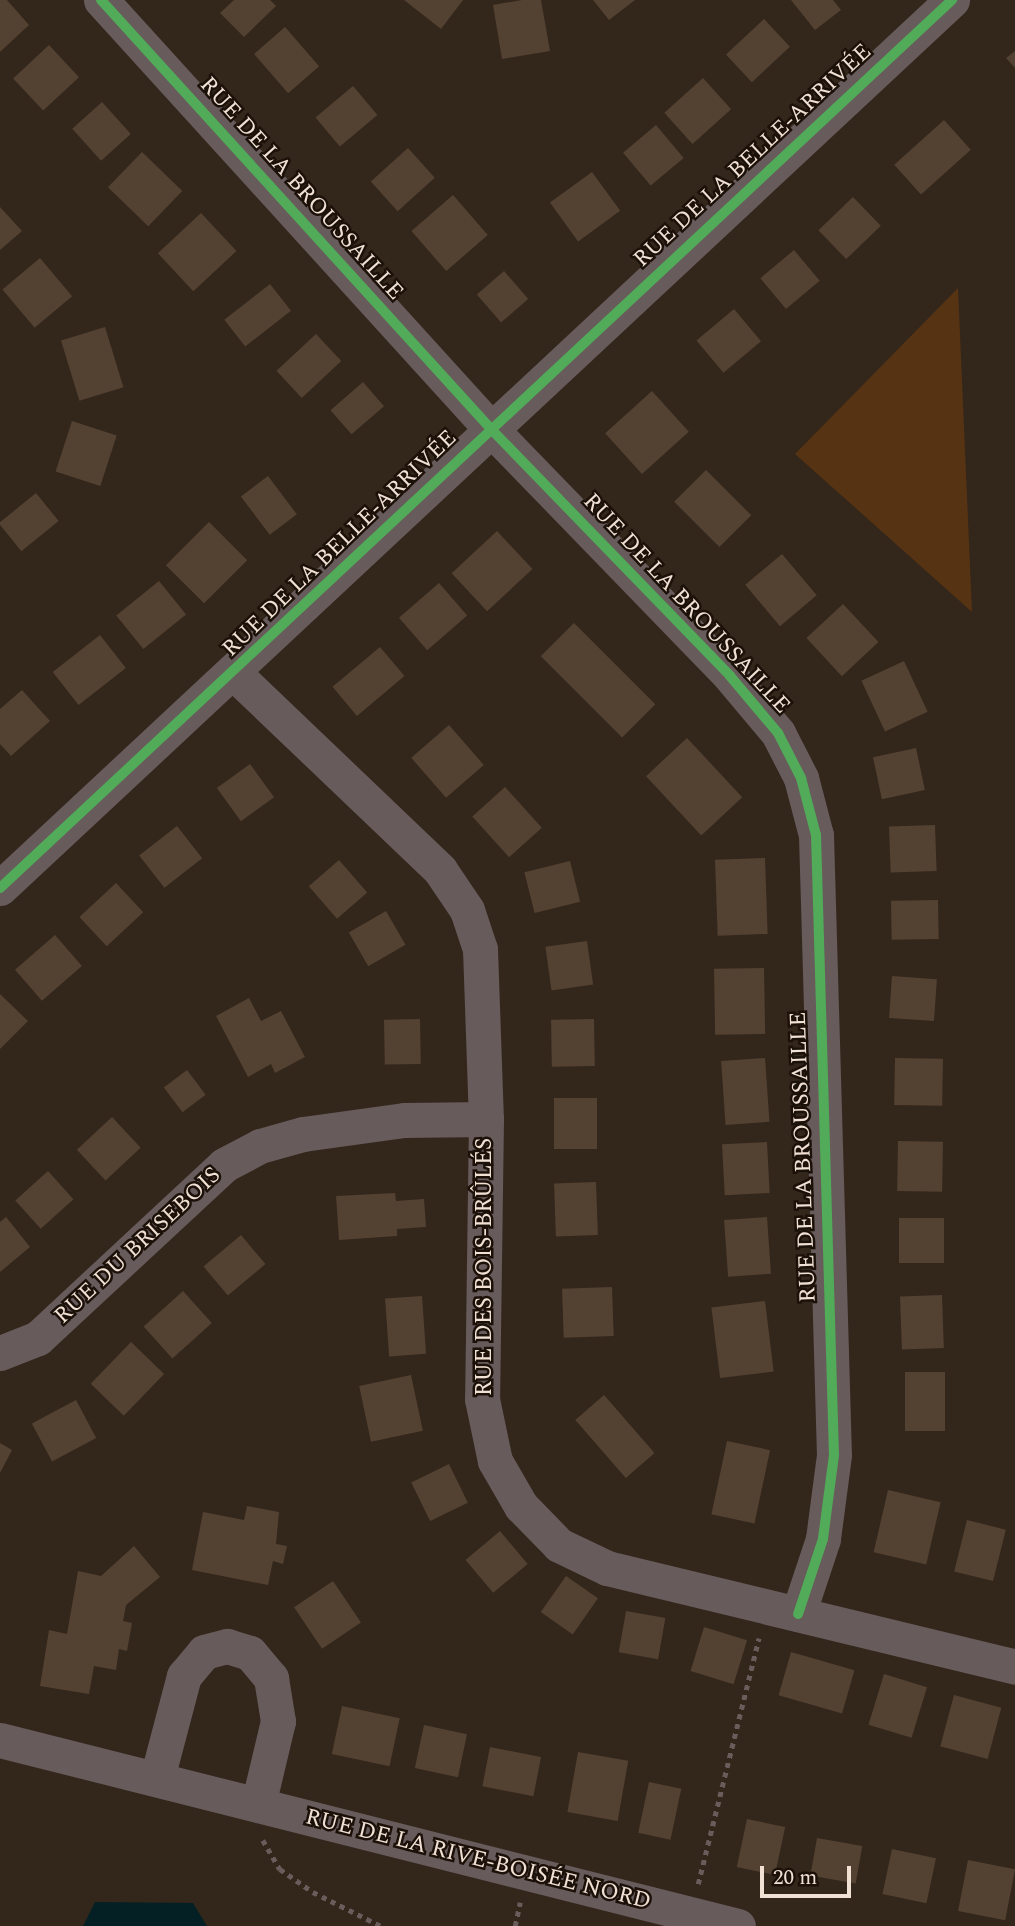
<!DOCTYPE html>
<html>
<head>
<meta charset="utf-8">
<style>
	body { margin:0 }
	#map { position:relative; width:1015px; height:1926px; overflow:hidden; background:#33261b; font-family:Spectral,serif }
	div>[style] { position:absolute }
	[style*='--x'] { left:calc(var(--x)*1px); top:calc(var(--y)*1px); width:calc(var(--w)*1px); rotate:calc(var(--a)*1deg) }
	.green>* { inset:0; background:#563313 }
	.water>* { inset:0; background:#052024 }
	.building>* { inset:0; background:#534232; transform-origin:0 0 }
	.path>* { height:4.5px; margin-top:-2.25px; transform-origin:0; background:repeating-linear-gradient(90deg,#695d5b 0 5px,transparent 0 10px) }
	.street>* { height:35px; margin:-17.5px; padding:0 17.5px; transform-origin:17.5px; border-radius:17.5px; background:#675b5c }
	.cycleway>* { height:10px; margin:-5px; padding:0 5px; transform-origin:5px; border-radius:5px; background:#51ab58 }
	span { translate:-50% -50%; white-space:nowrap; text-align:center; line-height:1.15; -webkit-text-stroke:5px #1c1109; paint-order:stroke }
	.street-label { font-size:23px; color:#f1e1d5 }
	.scale { position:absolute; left:760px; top:1866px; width:91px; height:32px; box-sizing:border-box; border:4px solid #f1e1d5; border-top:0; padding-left:9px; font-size:21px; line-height:24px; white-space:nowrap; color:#f1e1d5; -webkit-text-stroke:5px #1c1109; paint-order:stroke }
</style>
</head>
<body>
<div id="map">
	<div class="green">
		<div style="clip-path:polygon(958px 288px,972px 612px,795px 454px)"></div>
	</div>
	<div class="water">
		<div style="clip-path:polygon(95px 1902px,193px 1903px,207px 1926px,83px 1926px)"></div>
	</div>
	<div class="building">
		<div style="clip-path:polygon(0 0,7px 0,29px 25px,0 52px)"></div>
		<div style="clip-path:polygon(234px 0,270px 0,276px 6px,244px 37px,220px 13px)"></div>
		<div style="clip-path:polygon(404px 0,463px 0,441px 29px)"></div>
		<div style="clip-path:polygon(522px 0,541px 0,550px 51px,502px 59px,493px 5px)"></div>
		<div style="clip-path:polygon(593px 0,635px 0,609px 20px)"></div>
		<div style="clip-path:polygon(791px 0,833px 0,841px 10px,815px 30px)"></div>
		<div style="left:764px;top:19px;width:38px;height:52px;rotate:47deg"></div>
		<div style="left:285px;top:27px;width:52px;height:41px;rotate:49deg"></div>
		<div style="left:49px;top:45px;width:44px;height:49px;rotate:47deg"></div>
		<div style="clip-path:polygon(1015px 51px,1015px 68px,1006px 58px)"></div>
		<div style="left:703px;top:78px;width:42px;height:52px;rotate:48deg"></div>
		<div style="left:353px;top:86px;width:38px;height:49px;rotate:50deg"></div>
		<div style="left:102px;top:102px;width:43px;height:40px;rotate:48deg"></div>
		<div style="left:944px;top:120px;width:40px;height:67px;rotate:48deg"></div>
		<div style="left:656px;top:125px;width:43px;height:43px;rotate:50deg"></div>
		<div style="left:408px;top:148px;width:40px;height:50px;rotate:48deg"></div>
		<div style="left:142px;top:152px;width:56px;height:49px;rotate:44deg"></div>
		<div style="left:592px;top:172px;width:48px;height:52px;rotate:54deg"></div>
		<div style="left:453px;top:195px;width:53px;height:55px;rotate:49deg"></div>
		<div style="left:853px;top:197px;width:40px;height:48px;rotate:46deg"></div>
		<div style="clip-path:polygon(0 207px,22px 231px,0 250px)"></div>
		<div style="left:201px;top:213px;width:52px;height:59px;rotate:47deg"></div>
		<div style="left:794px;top:250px;width:40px;height:44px;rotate:50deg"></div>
		<div style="left:40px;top:258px;width:50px;height:49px;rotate:50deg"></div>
		<div style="left:504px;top:271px;width:37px;height:36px;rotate:49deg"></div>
		<div style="left:270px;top:284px;width:34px;height:58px;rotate:52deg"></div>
		<div style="left:734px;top:309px;width:42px;height:49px;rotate:50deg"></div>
		<div style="left:105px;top:327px;width:63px;height:46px;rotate:73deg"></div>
		<div style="left:316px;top:334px;width:37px;height:54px;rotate:47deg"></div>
		<div style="left:363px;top:382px;width:32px;height:43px;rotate:49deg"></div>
		<div style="left:652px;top:391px;width:55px;height:63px;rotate:48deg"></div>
		<div style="left:72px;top:421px;width:47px;height:53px;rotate:18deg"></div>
		<div style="left:706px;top:470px;width:64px;height:45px;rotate:45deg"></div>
		<div style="left:268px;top:476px;width:48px;height:34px;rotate:53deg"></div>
		<div style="left:36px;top:493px;width:36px;height:48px;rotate:51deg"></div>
		<div style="left:209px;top:522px;width:54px;height:61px;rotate:45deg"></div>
		<div style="left:497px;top:531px;width:52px;height:62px;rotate:47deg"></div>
		<div style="left:782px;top:554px;width:54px;height:48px;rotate:50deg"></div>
		<div style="left:159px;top:581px;width:43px;height:55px;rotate:51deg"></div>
		<div style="left:439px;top:583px;width:43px;height:53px;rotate:49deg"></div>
		<div style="left:843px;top:604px;width:52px;height:50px;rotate:47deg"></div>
		<div style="left:574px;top:623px;width:115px;height:47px;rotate:45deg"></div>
		<div style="left:100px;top:635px;width:42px;height:60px;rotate:52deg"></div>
		<div style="left:380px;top:647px;width:38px;height:62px;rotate:50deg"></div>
		<div style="left:904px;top:661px;width:56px;height:47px;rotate:65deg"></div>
		<div style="clip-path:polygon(22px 690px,50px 721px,11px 756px,0 744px,0 709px)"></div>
		<div style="left:449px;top:725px;width:53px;height:50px;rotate:49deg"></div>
		<div style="left:687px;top:738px;width:81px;height:56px;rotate:47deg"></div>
		<div style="left:916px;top:748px;width:43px;height:44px;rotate:78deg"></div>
		<div style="left:250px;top:764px;width:41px;height:41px;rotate:54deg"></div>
		<div style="left:505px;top:787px;width:55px;height:44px;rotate:48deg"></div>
		<div style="left:935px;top:825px;width:46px;height:46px;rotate:88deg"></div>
		<div style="left:177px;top:826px;width:41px;height:48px;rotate:52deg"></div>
		<div style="left:765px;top:858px;width:76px;height:50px;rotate:88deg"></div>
		<div style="left:339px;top:860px;width:43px;height:40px;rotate:49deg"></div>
		<div style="left:570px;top:861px;width:42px;height:47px;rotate:76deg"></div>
		<div style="left:116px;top:883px;width:40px;height:50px;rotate:47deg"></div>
		<div style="left:938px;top:900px;width:39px;height:47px;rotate:89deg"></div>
		<div style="left:386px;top:911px;width:39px;height:43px;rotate:60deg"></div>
		<div style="left:55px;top:935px;width:41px;height:53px;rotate:49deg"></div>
		<div style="left:587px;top:941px;width:44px;height:42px;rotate:82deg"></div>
		<div style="left:764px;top:968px;width:66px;height:50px;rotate:89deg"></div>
		<div style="left:892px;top:976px;width:45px;height:42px;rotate:4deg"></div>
		<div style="clip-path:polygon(0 994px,28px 1021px,0 1049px)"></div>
		<div style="clip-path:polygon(249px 998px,261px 1021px,281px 1011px,305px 1057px,275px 1073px,271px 1064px,248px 1077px,216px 1016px)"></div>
		<div style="left:420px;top:1019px;width:45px;height:36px;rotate:89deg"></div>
		<div style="left:594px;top:1019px;width:47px;height:43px;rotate:89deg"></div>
		<div style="left:765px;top:1058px;width:64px;height:44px;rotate:86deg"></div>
		<div style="left:895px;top:1058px;width:48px;height:47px;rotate:1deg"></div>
		<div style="left:187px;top:1070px;width:31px;height:29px;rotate:53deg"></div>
		<div style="left:554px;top:1098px;width:43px;height:51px"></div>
		<div style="left:112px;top:1117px;width:42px;height:48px;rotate:47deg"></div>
		<div style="left:898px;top:1141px;width:45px;height:50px;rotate:1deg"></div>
		<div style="left:767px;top:1142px;width:51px;height:45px;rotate:87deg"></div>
		<div style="left:48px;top:1171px;width:38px;height:44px;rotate:48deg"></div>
		<div style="left:596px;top:1182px;width:53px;height:42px;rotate:88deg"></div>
		<div style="clip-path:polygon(395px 1193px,396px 1201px,424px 1199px,426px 1227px,397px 1229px,397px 1236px,339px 1240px,336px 1196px)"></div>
		<div style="clip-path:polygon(6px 1217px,30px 1247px,0 1272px,0 1222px)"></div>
		<div style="left:767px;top:1217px;width:57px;height:43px;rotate:86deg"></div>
		<div style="left:899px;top:1218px;width:45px;height:45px"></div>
		<div style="left:241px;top:1235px;width:38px;height:49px;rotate:50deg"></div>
		<div style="left:612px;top:1287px;width:49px;height:50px;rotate:88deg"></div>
		<div style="left:183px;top:1291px;width:43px;height:53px;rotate:48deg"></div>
		<div style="left:942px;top:1295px;width:53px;height:42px;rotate:88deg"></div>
		<div style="left:422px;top:1296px;width:58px;height:37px;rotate:86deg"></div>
		<div style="left:765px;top:1301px;width:71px;height:54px;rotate:83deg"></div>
		<div style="left:131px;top:1342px;width:46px;height:58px;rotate:44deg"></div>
		<div style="left:905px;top:1372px;width:40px;height:59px"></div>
		<div style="left:411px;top:1375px;width:57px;height:53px;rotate:78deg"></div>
		<div style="left:604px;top:1395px;width:77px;height:38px;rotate:49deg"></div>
		<div style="left:76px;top:1400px;width:43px;height:50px;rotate:62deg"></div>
		<div style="left:727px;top:1441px;width:44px;height:75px;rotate:12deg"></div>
		<div style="clip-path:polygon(0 1443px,12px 1450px,0 1473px)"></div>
		<div style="left:449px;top:1464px;width:43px;height:42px;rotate:64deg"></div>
		<div style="left:888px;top:1490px;width:54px;height:64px;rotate:13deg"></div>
		<div style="clip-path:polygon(247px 1506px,279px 1512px,276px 1544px,287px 1546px,283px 1564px,273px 1561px,268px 1585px,192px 1570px,203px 1512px,244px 1520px)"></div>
		<div style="left:967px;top:1520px;width:40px;height:53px;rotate:14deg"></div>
		<div style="left:500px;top:1531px;width:43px;height:45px;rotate:50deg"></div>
		<div style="clip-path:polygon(134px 1546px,160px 1577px,126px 1605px,123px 1621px,132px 1623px,127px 1651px,119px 1649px,116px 1670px,94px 1666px,89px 1694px,40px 1686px,49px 1630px,67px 1634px,78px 1571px,101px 1576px)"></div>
		<div style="left:566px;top:1576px;width:39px;height:44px;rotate:35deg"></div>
		<div style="left:333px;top:1581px;width:50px;height:47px;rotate:56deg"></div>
		<div style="left:626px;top:1611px;width:40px;height:42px;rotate:10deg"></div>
		<div style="left:704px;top:1627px;width:45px;height:46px;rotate:17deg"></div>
		<div style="left:791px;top:1652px;width:66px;height:45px;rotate:16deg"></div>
		<div style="left:884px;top:1674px;width:45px;height:53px;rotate:17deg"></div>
		<div style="left:954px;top:1695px;width:49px;height:53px;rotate:15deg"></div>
		<div style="left:342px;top:1706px;width:59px;height:49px;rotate:12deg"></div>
		<div style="left:424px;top:1725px;width:44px;height:44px;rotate:12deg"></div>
		<div style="left:490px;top:1747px;width:52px;height:40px;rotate:11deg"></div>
		<div style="left:578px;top:1752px;width:51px;height:61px;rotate:10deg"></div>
		<div style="left:649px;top:1782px;width:33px;height:52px;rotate:12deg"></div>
		<div style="left:747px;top:1819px;width:39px;height:49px;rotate:12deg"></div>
		<div style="left:817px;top:1838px;width:46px;height:38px;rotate:10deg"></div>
		<div style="left:892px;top:1849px;width:45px;height:46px;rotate:12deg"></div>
		<div style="left:968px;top:1860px;width:48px;height:52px;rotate:11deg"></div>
	</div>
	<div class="path">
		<div style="--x:263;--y:1840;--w:34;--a:60"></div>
		<div style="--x:280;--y:1869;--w:40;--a:34.9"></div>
		<div style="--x:313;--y:1892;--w:76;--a:26.6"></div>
		<div style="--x:698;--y:1884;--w:253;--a:-76.1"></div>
		<div style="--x:515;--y:1926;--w:24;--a:-78"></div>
	</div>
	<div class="street">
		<div style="--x:101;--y:0;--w:580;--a:47.73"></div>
		<div style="--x:491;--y:429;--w:344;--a:45.9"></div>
		<div style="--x:730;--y:676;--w:75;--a:49.9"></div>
		<div style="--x:778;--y:733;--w:51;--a:62.9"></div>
		<div style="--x:801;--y:778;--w:59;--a:75.3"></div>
		<div style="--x:816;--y:835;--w:620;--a:88.34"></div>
		<div style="--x:834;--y:1455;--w:85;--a:97.5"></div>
		<div style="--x:823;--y:1539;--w:79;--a:108.4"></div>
		<div style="--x:235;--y:674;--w:284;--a:43.7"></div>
		<div style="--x:440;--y:870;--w:48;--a:56"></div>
		<div style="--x:467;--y:910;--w:41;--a:71.6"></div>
		<div style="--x:480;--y:949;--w:170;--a:88"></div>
		<div style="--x:486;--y:1119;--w:280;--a:90.8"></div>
		<div style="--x:482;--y:1399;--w:63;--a:78.2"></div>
		<div style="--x:495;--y:1461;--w:52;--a:60"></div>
		<div style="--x:521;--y:1506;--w:54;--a:45.7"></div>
		<div style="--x:559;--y:1545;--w:53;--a:25.6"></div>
		<div style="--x:607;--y:1568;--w:420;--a:13.6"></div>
		<div style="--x:0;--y:888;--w:1302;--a:-43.01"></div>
		<div style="--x:0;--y:1353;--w:41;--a:-21.5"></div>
		<div style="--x:38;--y:1338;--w:254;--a:-42.9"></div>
		<div style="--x:224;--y:1165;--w:41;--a:-27.8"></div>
		<div style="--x:260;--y:1146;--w:45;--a:-15.6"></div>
		<div style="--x:303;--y:1134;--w:102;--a:-7.9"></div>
		<div style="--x:404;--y:1120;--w:82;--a:-0.7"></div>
		<div style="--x:0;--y:1740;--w:761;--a:14.15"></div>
		<div style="--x:157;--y:1778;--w:106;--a:-75.2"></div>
		<div style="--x:184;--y:1676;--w:31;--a:-50"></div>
		<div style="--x:204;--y:1652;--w:24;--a:-15"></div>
		<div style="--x:227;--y:1646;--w:24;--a:17"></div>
		<div style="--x:250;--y:1653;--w:33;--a:50"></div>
		<div style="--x:271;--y:1678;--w:44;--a:80.8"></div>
		<div style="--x:278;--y:1721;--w:86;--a:103.4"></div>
	</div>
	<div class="cycleway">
		<div style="--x:101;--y:0;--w:580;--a:47.73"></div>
		<div style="--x:491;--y:429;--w:344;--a:45.9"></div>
		<div style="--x:730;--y:676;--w:75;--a:49.9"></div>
		<div style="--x:778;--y:733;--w:51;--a:62.9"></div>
		<div style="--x:801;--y:778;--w:59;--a:75.3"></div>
		<div style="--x:816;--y:835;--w:620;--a:88.34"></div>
		<div style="--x:834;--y:1455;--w:85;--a:97.5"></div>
		<div style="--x:823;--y:1539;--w:79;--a:108.4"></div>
		<div style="--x:0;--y:888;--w:1302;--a:-43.01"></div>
	</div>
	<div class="street-label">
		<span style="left:753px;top:156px;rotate:-43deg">RUE DE LA BELLE-ARRIVÉE</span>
		<span style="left:301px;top:189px;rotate:48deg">RUE DE LA BROUSSAILLE</span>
		<span style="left:340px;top:544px;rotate:-44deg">RUE DE LA BELLE-ARRIVÉE</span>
		<span style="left:686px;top:604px;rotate:47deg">RUE DE LA BROUSSAILLE</span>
		<span style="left:804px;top:1157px;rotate:-92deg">RUE DE LA BROUSSAILLE</span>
		<span style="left:138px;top:1246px;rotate:-43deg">RUE DU BRISEBOIS</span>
		<span style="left:485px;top:1267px;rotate:-90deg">RUE DES BOIS-BRÛLÉS</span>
		<span style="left:478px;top:1860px;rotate:14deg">RUE DE LA RIVE-BOISÉE NORD</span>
	</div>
	<div class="scale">20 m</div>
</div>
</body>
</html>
